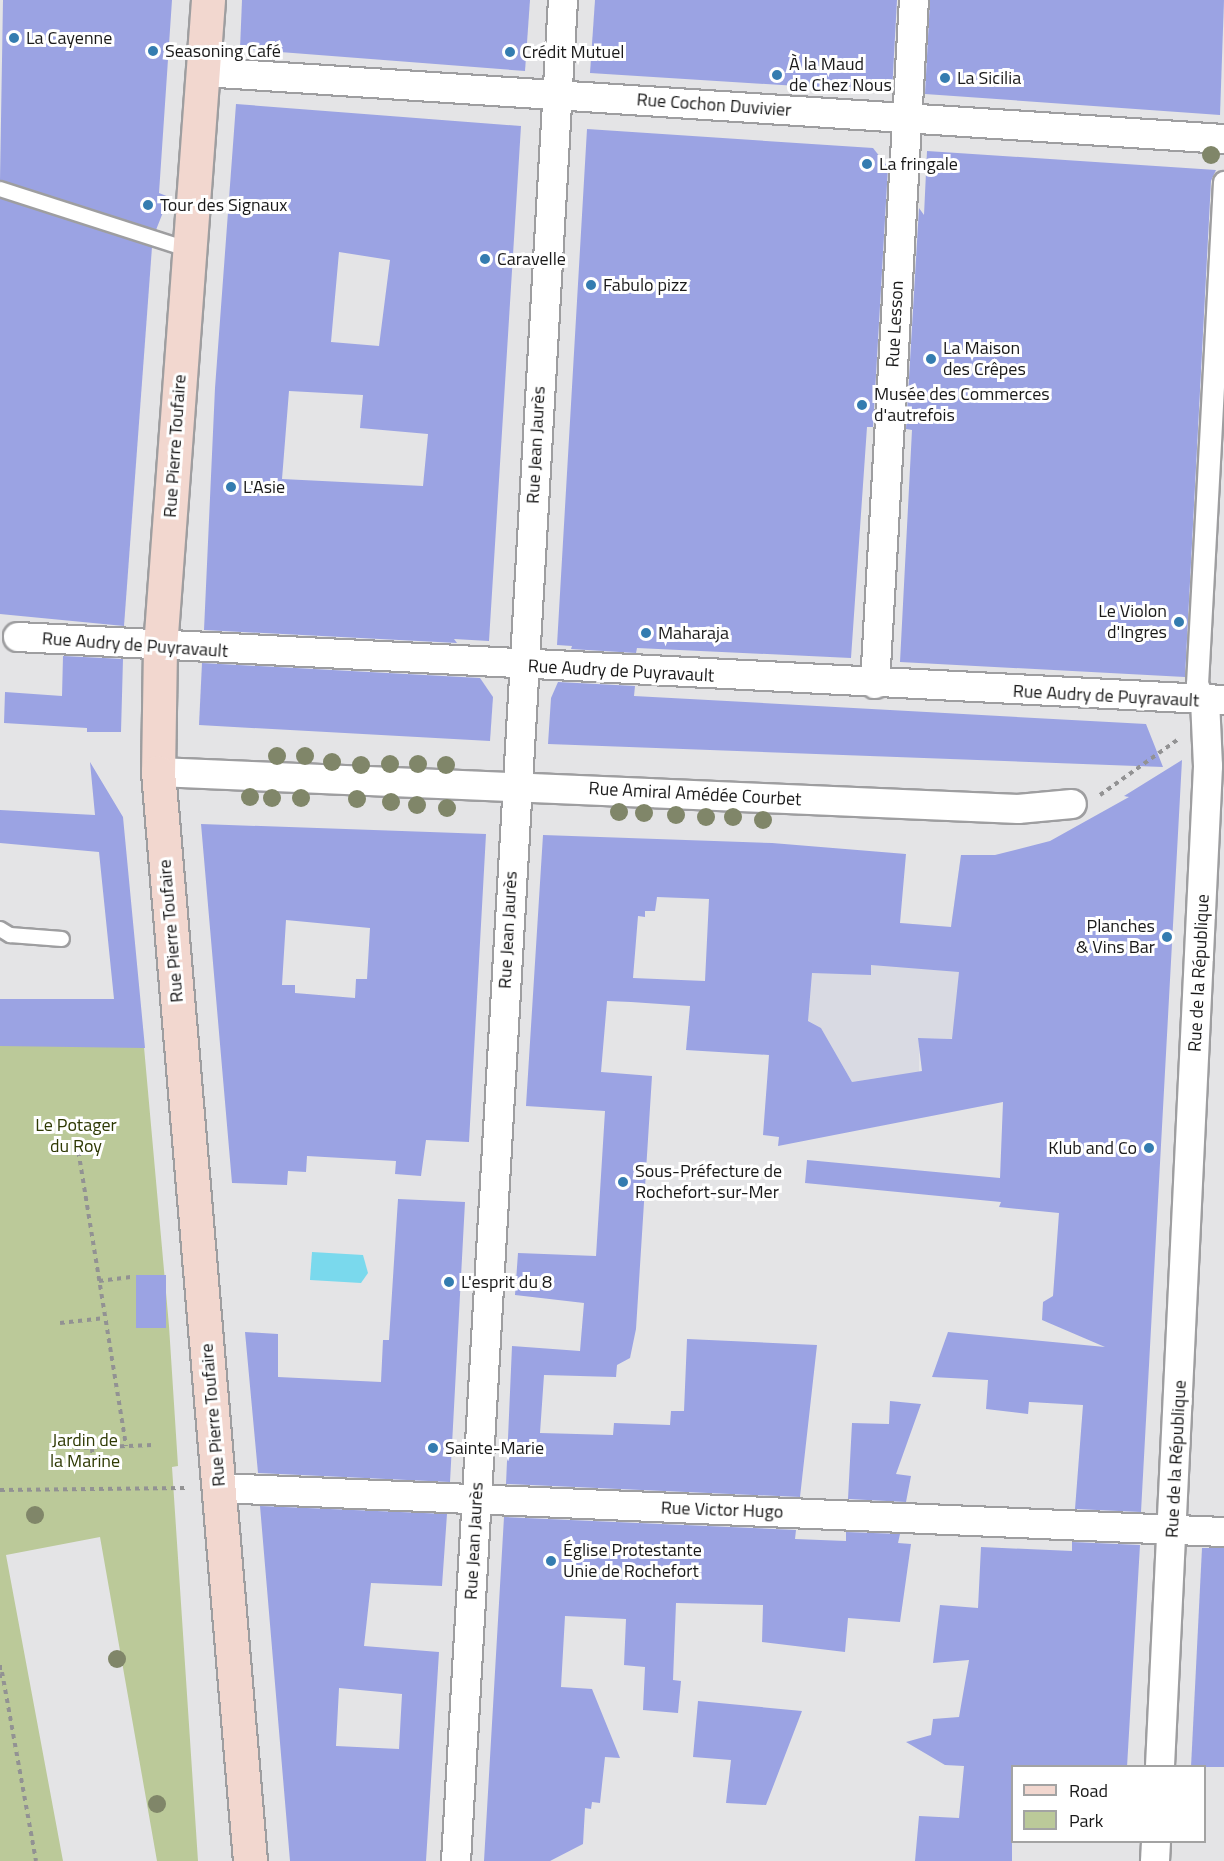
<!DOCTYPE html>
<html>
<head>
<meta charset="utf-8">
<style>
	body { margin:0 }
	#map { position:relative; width:1224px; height:1861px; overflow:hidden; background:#e4e4e6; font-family:"Titillium Web",sans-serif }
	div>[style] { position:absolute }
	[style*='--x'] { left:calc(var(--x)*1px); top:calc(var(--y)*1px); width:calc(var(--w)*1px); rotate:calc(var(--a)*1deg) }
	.built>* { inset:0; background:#d9dae3 }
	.green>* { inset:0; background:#bbc999 }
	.water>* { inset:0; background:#7ad9ed }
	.building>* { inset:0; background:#9ba3e3; transform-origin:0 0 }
	.path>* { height:4px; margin-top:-2px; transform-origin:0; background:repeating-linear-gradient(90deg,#929293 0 4.5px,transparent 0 9px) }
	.roads { filter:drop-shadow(2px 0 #9e9ea0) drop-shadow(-2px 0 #9e9ea0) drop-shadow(0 2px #9e9ea0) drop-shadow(0 -2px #9e9ea0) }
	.service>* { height:14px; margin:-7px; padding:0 7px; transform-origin:7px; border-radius:7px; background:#fff }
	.pedestrian>* { height:21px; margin:-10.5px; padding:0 10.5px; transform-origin:10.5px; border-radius:10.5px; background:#fff }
	.minor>* { height:28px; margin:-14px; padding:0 14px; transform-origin:14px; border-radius:14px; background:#fff }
	.secondary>* { height:33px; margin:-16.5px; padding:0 16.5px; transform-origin:16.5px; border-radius:16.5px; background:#f2d7cf }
	.trees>* { width:18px; height:18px; margin:-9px; border-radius:50%; background:#808669 }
	.dots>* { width:16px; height:16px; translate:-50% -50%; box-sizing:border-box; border:3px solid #fff; border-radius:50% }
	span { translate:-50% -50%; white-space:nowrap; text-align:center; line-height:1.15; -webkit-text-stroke:6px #fff; paint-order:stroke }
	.poi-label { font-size:18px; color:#191919 }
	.left { translate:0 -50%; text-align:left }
	.right { translate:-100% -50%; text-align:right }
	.street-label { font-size:18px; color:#191919 }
	.park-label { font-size:18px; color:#2e3903 }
	.legend { position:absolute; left:1011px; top:1765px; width:195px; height:78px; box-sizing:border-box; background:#fff; border:2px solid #a3a3a3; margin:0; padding:8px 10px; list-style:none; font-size:18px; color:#191919 }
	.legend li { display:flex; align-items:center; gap:12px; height:30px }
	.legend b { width:30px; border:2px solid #a3a3a3 }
</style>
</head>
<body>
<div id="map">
	<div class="built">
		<div style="clip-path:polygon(961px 855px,967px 1039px,919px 1038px,919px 1081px,889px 1076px,852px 1082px,821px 1028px,807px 1020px,775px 864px,900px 923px,951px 927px)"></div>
	</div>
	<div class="green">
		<div style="clip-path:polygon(0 1045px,144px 1047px,169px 1326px,178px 1466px,172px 1467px,198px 1861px,157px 1861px,100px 1537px,6px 1555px,63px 1861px,0 1861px)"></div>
	</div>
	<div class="water">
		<div style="clip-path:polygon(312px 1252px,363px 1255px,368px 1273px,361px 1283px,310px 1280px)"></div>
	</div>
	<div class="building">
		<div style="clip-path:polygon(3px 0,172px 0,159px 193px,169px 197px,156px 230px,0 180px)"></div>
		<div style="clip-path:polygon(242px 0,530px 0,525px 71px,240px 49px)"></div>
		<div style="clip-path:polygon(595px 0,897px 0,892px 92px,590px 73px)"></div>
		<div style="clip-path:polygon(930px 0,1224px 0,1220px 115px,925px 94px)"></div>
		<div style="clip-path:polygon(evenodd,236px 104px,521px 126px,489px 641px,454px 639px,457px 643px,204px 630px,215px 388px,236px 104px,339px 252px,390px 260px,379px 346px,331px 342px,339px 252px,236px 104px,289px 391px,363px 395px,360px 428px,428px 434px,423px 486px,282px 479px,289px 391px)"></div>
		<div style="clip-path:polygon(587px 129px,873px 148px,888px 167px,873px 427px,867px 427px,851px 658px,637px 648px,636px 653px,571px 649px,572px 646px,557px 645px)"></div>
		<div style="clip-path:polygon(927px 151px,1216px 170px,1211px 181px,1185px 677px,900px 662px,912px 430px,906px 429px,919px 208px,924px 215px)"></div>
		<div style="clip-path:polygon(0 198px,152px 247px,124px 626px,0 614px)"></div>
		<div style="clip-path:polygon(63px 656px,123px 659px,121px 732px,87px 732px,87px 728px,4px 723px,5px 692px,62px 696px)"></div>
		<div style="clip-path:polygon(202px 663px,480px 678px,493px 697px,490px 741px,199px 725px)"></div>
		<div style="clip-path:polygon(558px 682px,635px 686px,634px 696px,1146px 724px,1163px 767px,548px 744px,551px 698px)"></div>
		<div style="clip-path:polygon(evenodd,1182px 760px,1141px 1512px,1075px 1509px,1083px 1405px,1029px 1402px,1028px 1414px,986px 1409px,988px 1380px,932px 1377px,948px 1332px,1105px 1347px,1042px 1320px,1043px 1302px,1053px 1296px,1059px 1213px,999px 1207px,1001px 1202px,805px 1183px,807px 1160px,1000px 1178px,1003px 1102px,778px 1146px,779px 1137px,763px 1135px,769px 1055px,686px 1050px,690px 1006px,631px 1002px,607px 1001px,601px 1072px,652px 1076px,636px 1329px,630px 1358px,617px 1365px,616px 1377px,544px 1375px,540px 1433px,613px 1435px,614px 1423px,670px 1425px,671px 1411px,684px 1411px,687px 1339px,817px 1345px,800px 1497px,506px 1484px,512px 1346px,580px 1351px,584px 1303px,515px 1295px,518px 1253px,596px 1256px,605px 1111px,526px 1106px,543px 835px,772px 843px,906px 854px,900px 923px,951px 927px,961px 855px,995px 855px,1050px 841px,1129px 797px,1124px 796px,1182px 760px,657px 897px,709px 899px,705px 981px,633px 978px,638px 916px,645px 917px,645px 911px,655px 911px,657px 897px,1182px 760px,871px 965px,959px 972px,952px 1039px,918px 1038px,922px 1071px,852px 1082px,821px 1028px,808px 1021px,812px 973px,871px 975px,871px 965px)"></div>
		<div style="clip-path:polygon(90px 762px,123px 817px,145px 1048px,0 1046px,0 999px,114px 999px,99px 852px,0 843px,0 810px,95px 815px)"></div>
		<div style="clip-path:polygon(evenodd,201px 824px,486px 834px,469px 1142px,426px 1140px,421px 1176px,395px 1174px,396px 1161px,307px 1156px,306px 1172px,288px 1171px,287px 1185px,232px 1183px,201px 824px,286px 920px,370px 928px,367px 979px,356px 979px,355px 998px,295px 993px,295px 985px,282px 985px,286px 920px)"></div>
		<div style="clip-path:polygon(398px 1199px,465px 1202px,450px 1482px,258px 1473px,245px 1332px,278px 1334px,278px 1377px,381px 1382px,383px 1340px,389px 1340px)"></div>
		<div style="left:136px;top:1275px;width:30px;height:53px"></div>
		<div style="clip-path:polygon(890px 1401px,921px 1404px,896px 1474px,911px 1476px,906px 1502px,848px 1499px,852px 1423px,889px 1424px)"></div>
		<div style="clip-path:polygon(evenodd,260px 1506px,447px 1514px,442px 1586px,371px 1583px,364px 1646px,439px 1652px,426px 1861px,290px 1861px,260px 1506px,339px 1688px,402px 1694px,399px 1749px,336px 1746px,339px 1688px)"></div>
		<div style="clip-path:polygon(504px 1517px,796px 1530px,795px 1539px,846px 1541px,846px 1532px,900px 1534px,898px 1543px,911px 1544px,900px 1622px,848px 1618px,845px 1652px,762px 1642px,763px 1605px,676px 1603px,673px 1680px,681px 1681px,678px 1713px,643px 1710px,645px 1667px,624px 1665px,626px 1619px,565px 1616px,561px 1687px,592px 1689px,620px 1758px,605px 1757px,600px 1803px,592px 1802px,591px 1809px,585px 1808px,583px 1844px,550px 1861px,484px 1861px)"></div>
		<div style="clip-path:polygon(1072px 1542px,1140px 1545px,1127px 1767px,1012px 1767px,1012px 1861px,915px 1861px,919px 1816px,959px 1818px,964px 1766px,945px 1765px,906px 1742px,931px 1735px,933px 1719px,959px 1717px,969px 1660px,933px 1663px,940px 1605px,978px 1608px,981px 1547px,1072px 1551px)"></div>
		<div style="clip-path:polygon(1202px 1548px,1224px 1548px,1224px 1767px,1191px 1767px)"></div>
		<div style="clip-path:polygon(698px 1701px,802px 1711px,766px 1805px,726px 1803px,731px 1760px,693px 1757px)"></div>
	</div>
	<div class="path">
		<div style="--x:1100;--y:795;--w:95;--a:-35.5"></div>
		<div style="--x:77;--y:1143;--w:307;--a:80.8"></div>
		<div style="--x:99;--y:1281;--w:32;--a:-7"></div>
		<div style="--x:60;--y:1323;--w:45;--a:-6.3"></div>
		<div style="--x:75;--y:1448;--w:78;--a:-2.2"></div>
		<div style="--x:92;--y:1448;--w:16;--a:86"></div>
		<div style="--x:0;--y:1490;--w:185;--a:-0.6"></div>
		<div style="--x:0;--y:1665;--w:13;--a:90"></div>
		<div style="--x:2;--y:1672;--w:192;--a:79.8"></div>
	</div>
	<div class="roads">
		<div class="service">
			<div style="--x:0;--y:189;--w:200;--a:17.8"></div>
			<div style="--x:0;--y:929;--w:12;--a:31"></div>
			<div style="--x:10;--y:935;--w:52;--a:4.4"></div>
		</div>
		<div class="pedestrian">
			<div style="--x:1205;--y:701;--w:19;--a:-115"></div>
			<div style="--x:1197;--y:684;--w:503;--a:-86.92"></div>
		</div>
		<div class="minor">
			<div style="--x:204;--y:72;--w:1022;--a:3.76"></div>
			<div style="--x:18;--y:637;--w:1208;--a:2.99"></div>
			<div style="--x:875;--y:684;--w:685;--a:-86.74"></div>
			<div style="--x:158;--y:772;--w:861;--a:2.46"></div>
			<div style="--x:1018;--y:809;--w:54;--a:-5.3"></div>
			<div style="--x:219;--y:1488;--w:1006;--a:2.51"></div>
			<div style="--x:1160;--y:1766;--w:1001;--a:-87.25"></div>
			<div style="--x:1208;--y:766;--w:65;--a:-92.6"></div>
			<div style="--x:456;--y:1861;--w:1864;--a:-86.71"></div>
			<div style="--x:1155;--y:1861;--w:19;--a:-87"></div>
		</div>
		<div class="secondary">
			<div style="--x:208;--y:0;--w:649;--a:94.24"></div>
			<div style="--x:160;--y:647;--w:125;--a:90.9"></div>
			<div style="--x:158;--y:772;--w:1093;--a:85.17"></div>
		</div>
	</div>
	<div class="trees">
		<div style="left:1211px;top:155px"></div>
		<div style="left:277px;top:756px"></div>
		<div style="left:305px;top:756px"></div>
		<div style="left:332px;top:762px"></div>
		<div style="left:390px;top:764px"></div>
		<div style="left:418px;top:764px"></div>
		<div style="left:361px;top:765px"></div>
		<div style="left:446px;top:765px"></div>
		<div style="left:250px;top:797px"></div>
		<div style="left:272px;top:798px"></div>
		<div style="left:301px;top:798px"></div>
		<div style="left:357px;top:799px"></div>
		<div style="left:391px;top:802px"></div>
		<div style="left:417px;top:805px"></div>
		<div style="left:447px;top:808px"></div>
		<div style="left:619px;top:812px"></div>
		<div style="left:644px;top:813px"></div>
		<div style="left:676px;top:815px"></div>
		<div style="left:706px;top:817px"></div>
		<div style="left:733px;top:817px"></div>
		<div style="left:763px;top:820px"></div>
		<div style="left:35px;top:1515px"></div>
		<div style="left:117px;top:1659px"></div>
		<div style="left:157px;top:1804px"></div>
	</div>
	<div class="dots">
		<div style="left:14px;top:38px;background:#347cb0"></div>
		<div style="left:153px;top:51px;background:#347cb0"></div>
		<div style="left:510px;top:52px;background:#347cb0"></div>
		<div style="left:777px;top:75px;background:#347cb0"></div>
		<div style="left:945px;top:78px;background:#347cb0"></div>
		<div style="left:867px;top:164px;background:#347cb0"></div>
		<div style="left:148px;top:205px;background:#347cb0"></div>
		<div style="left:485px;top:259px;background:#347cb0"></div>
		<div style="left:591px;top:285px;background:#347cb0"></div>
		<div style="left:931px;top:359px;background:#347cb0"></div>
		<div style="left:862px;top:405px;background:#347cb0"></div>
		<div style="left:231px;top:487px;background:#347cb0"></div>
		<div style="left:1179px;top:622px;background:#347cb0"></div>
		<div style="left:646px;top:633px;background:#347cb0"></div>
		<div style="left:1167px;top:937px;background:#347cb0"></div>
		<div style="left:1149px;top:1148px;background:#347cb0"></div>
		<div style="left:623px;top:1182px;background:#347cb0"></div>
		<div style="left:449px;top:1282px;background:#347cb0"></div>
		<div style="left:433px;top:1448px;background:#347cb0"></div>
		<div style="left:551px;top:1561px;background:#347cb0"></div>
	</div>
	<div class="poi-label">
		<span class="left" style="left:26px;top:38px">La Cayenne</span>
		<span class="left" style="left:165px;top:51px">Seasoning Café</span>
		<span class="left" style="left:522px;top:52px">Crédit Mutuel</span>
		<span class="left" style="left:789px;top:75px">À la Maud<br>de Chez Nous</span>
		<span class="left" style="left:957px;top:78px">La Sicilia</span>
		<span class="left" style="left:879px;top:164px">La fringale</span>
		<span class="left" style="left:160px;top:205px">Tour des Signaux</span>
		<span class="left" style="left:497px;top:259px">Caravelle</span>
		<span class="left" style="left:603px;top:285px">Fabulo pizz</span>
		<span class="left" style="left:943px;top:359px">La Maison<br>des Crêpes</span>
		<span class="left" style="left:874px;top:405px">Musée des Commerces<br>d'autrefois</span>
		<span class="left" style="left:243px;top:487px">L'Asie</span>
		<span class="right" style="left:1167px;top:622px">Le Violon<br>d'Ingres</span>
		<span class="left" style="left:658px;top:633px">Maharaja</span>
		<span class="right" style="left:1155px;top:937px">Planches<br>&amp; Vins Bar</span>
		<span class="right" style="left:1137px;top:1148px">Klub and Co</span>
		<span class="left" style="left:635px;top:1182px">Sous-Préfecture de<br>Rochefort-sur-Mer</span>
		<span class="left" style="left:461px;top:1282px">L'esprit du 8</span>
		<span class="left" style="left:445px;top:1448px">Sainte-Marie</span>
		<span class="left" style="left:563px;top:1561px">Église Protestante<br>Unie de Rochefort</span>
	</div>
	<div class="street-label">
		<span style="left:714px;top:105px;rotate:4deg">Rue Cochon Duvivier</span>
		<span style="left:895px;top:324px;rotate:-87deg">Rue Lesson</span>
		<span style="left:536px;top:445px;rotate:-87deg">Rue Jean Jaurès</span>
		<span style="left:175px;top:446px;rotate:-86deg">Rue Pierre Toufaire</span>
		<span style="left:135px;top:645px;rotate:4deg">Rue Audry de Puyravault</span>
		<span style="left:621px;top:671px;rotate:3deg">Rue Audry de Puyravault</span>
		<span style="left:1106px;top:696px;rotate:3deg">Rue Audry de Puyravault</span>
		<span style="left:695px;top:794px;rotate:3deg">Rue Amiral Amédée Courbet</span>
		<span style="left:508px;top:930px;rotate:-87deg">Rue Jean Jaurès</span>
		<span style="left:171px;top:931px;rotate:-95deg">Rue Pierre Toufaire</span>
		<span style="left:1199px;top:973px;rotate:-87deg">Rue de la République</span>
		<span style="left:213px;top:1415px;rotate:-95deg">Rue Pierre Toufaire</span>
		<span style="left:1176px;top:1459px;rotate:-87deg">Rue de la République</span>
		<span style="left:722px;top:1510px;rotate:2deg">Rue Victor Hugo</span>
		<span style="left:474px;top:1541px;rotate:-87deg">Rue Jean Jaurès</span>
	</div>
	<div class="park-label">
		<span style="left:76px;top:1136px">Le Potager<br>du Roy</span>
		<span style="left:85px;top:1451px">Jardin de<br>la Marine</span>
	</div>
	<ul class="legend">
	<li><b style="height:8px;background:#f2d7cf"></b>Road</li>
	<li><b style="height:16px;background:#bbc999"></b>Park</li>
	</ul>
</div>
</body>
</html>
